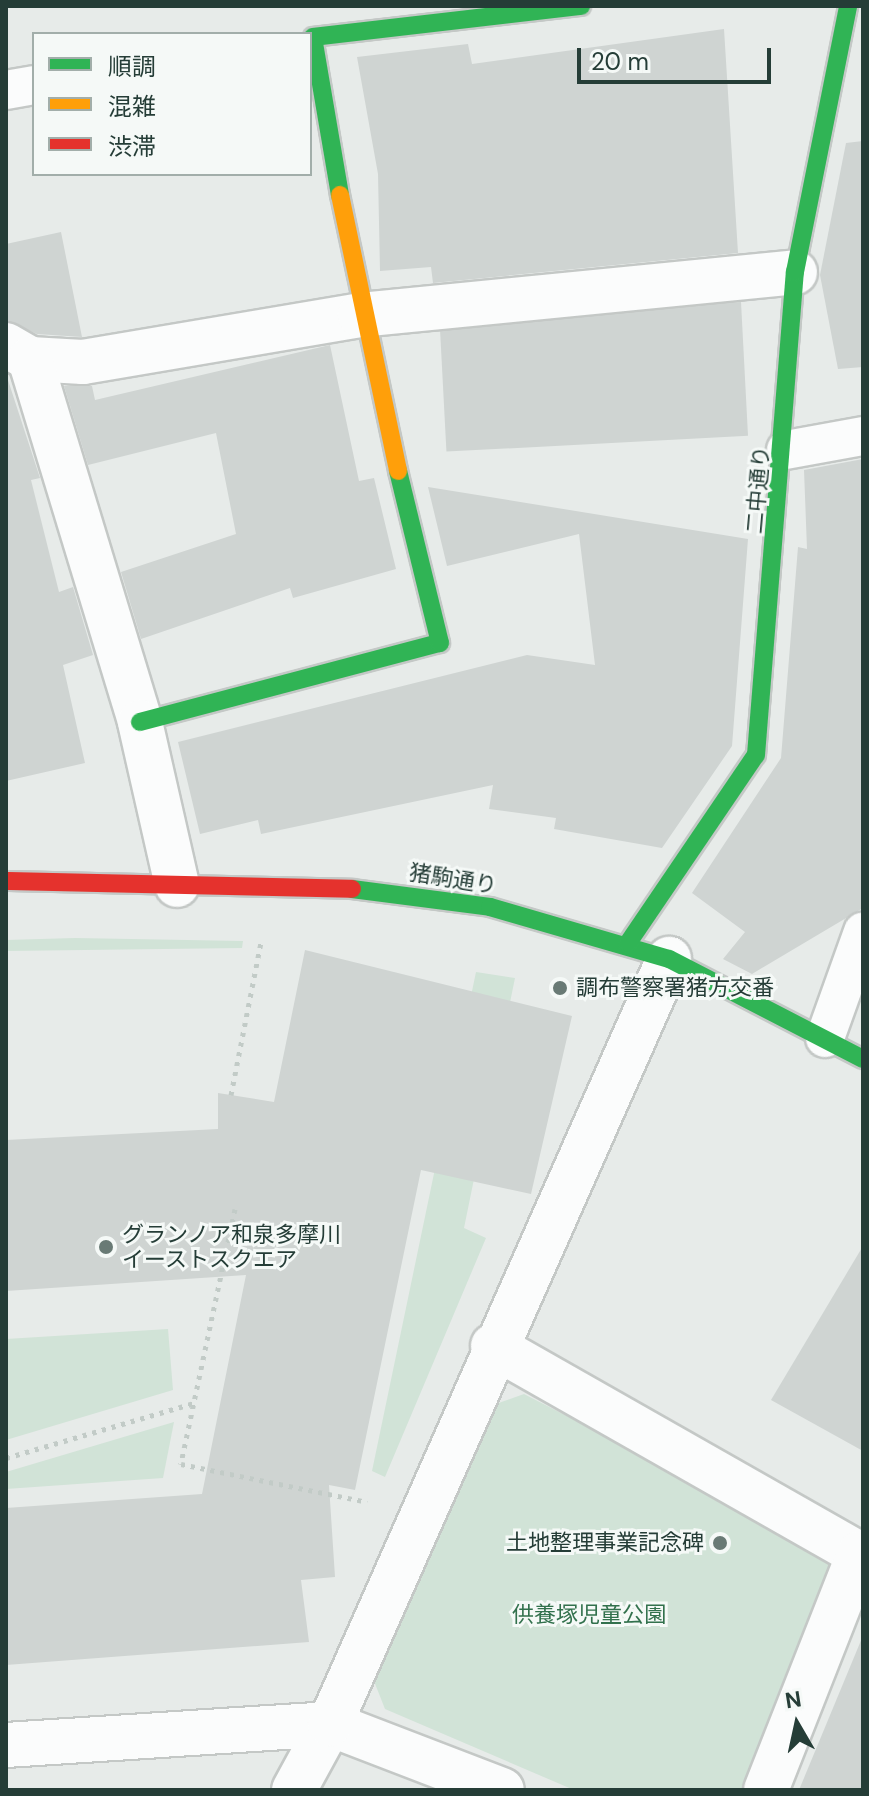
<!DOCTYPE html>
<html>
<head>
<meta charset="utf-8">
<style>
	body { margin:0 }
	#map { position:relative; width:869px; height:1796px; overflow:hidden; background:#e7ebe9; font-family:"DM Sans","Noto Sans JP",sans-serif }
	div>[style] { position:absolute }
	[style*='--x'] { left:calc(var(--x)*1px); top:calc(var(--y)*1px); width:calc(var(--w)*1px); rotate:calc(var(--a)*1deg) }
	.green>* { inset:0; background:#d1e3d7 }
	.building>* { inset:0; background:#cfd4d2; transform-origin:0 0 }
	.path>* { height:5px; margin-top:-2.5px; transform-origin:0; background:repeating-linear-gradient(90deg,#c2cbc7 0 4px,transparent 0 10px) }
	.roads { filter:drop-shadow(2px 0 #c4c8c6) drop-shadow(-2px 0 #c4c8c6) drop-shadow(0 2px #c4c8c6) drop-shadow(0 -2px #c4c8c6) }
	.lane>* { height:38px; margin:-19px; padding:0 19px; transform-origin:19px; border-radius:19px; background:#fbfcfc }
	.street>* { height:44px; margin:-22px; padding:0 22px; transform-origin:22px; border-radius:22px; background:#fbfcfc }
	.fast>* { height:18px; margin:-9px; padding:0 9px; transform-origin:9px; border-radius:9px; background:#30b455 }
	.slow>* { height:18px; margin:-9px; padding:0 9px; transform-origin:9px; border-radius:9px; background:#ff9f0a }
	.jam>* { height:18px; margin:-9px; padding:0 9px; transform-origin:9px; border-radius:9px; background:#e5322d }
	.dots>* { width:22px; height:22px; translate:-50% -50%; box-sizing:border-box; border:4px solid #f5f9f7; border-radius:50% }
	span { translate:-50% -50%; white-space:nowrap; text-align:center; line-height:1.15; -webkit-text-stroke:6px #f5f9f7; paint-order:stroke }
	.street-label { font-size:22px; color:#253d37 }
	.poi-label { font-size:22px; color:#253d37 }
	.left { translate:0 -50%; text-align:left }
	.right { translate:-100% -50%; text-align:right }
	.park-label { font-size:22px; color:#32714d }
	.frame { position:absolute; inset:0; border:8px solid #253d37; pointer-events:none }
	.legend { position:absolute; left:32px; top:32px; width:280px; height:144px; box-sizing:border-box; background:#f5f9f7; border:2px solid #a2aeaa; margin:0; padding:10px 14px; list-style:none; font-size:24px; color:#253d37 }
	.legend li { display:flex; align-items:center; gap:16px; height:40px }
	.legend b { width:40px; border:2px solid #a2aeaa }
	.north { position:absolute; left:757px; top:1684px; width:80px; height:80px; -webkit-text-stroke:6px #f5f9f7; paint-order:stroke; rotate:351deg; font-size:22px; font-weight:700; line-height:32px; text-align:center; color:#253d37 }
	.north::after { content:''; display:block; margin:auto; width:28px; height:36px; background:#253d37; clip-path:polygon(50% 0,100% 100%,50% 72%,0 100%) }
	.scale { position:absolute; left:577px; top:48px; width:194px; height:36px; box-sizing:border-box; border:4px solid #253d37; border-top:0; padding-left:10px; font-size:24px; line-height:28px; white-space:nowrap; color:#253d37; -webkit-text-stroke:6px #f5f9f7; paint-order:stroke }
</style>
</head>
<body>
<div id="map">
	<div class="green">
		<div style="clip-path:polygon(6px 940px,75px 938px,243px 941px,242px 948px,6px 951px)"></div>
		<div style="clip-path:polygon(476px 972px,515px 978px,464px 1228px,486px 1238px,385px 1477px,372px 1471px)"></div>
		<div style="clip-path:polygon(168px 1329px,173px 1390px,6px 1440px,6px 1339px)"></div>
		<div style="clip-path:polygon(524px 1394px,828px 1550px,832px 1579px,745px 1790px,574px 1790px,385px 1709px,372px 1676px,493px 1405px)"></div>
		<div style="clip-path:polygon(174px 1422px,163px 1478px,6px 1489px,6px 1472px)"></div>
	</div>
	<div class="building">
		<div style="clip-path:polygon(724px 29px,738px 253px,433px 283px,431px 267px,380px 271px,378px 174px,357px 57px,468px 44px,472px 64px)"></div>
		<div style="clip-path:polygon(863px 141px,863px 367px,838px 369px,820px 275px,846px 143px)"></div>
		<div style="clip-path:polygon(61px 232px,82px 337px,37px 334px,6px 320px,6px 244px)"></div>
		<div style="left:741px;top:302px;width:134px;height:302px;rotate:87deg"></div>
		<div style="clip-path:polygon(330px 345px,359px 481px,374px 478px,396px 569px,293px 598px,290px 588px,141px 639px,121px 572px,236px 534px,216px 433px,88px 465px,64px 386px,92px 386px,95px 400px)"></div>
		<div style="clip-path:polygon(6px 374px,40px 478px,31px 480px,59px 592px,73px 587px,93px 655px,63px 665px,85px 763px,6px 781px)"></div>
		<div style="clip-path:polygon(863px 459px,863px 908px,752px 974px,723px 959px,745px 932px,692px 893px,781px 758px,798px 547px,807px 549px,804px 470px)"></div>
		<div style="clip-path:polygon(428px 487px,748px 539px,732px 746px,662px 848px,554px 829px,556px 818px,489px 809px,493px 785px,261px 834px,258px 820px,200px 834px,178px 742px,527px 655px,595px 665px,579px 534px,447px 566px)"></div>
		<div style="clip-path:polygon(305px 950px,572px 1016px,531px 1194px,421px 1170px,355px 1490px,329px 1485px,335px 1577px,301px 1580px,309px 1642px,6px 1665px,6px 1508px,202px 1494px,246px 1275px,6px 1291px,6px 1140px,218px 1129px,218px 1093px,274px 1102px)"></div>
		<div style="clip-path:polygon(863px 1246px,863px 1451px,771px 1400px)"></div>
		<div style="clip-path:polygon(862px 1638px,863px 1790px,799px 1790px)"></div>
	</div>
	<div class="path">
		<div style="--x:231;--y:1095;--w:156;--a:-78.9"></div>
		<div style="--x:235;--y:1209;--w:261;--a:102"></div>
		<div style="--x:181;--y:1464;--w:190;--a:11.5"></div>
		<div style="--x:6;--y:1458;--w:196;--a:-16.3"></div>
	</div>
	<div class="roads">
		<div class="lane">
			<div style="--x:6;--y:90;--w:28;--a:-10"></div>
			<div style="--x:786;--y:450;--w:78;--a:-10.3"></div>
			<div style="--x:825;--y:1038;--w:113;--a:-70.3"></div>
		</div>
		<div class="street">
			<div style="--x:6;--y:345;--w:28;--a:30"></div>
			<div style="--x:30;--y:359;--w:53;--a:3.2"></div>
			<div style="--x:83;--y:362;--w:281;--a:-9.6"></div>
			<div style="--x:360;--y:315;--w:437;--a:-5.6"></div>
			<div style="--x:30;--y:359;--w:379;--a:73.1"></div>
			<div style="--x:140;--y:722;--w:167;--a:77.2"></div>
			<div style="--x:493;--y:1346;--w:425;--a:29.6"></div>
			<div style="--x:6;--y:1745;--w:325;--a:-3.7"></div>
			<div style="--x:330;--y:1724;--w:184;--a:21"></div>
			<div style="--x:294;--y:1790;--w:75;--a:-61.4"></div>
			<div style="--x:330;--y:1724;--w:837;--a:-66.1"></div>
			<div style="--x:766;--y:1790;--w:254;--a:-68.5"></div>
		</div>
		<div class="fast">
			<div style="--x:340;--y:195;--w:160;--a:-99.7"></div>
			<div style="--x:313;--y:37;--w:270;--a:-6.6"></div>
			<div style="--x:140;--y:722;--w:310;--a:-14.8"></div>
			<div style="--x:440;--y:643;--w:177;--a:-103.7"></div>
			<div style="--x:352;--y:889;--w:139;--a:7.4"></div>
			<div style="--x:490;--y:907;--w:186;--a:16.2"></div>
			<div style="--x:669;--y:959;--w:218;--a:27.3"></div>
			<div style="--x:628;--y:943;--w:227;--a:-55.8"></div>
			<div style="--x:756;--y:755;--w:485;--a:-85.4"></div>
			<div style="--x:795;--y:272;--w:271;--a:-78.7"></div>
		</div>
		<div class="slow">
			<div style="--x:340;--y:195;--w:282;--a:78.1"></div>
		</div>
		<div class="jam">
			<div style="--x:6;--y:881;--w:346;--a:1.3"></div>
		</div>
	</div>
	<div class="dots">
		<div style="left:560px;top:988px;background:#697a75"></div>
		<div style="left:106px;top:1247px;background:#697a75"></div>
		<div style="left:720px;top:1543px;background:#697a75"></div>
	</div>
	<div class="street-label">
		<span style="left:758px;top:490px;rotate:-85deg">二中通り</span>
		<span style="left:453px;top:879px;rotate:9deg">猪駒通り</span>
	</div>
	<div class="poi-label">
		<span class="left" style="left:576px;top:988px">調布警察署猪方交番</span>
		<span class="left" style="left:122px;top:1247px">グランノア和泉多摩川<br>イーストスクエア</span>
		<span class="right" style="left:704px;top:1543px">土地整理事業記念碑</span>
	</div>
	<div class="park-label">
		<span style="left:589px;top:1615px">供養塚児童公園</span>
	</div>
	<div class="frame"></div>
	<ul class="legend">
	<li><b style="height:10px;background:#30b455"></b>順調</li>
	<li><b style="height:10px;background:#ff9f0a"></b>混雑</li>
	<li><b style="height:10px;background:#e5322d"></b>渋滞</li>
	</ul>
	<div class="north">N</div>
	<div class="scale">20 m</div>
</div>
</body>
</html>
